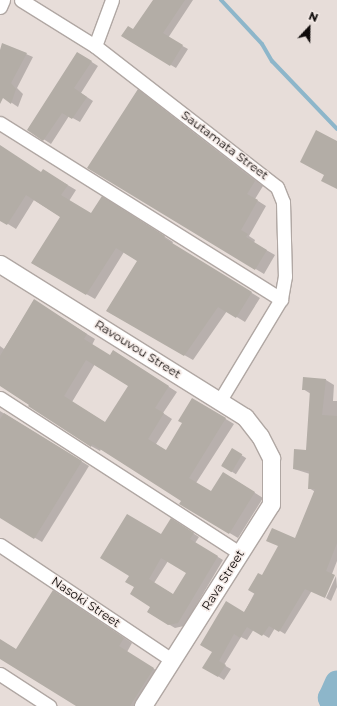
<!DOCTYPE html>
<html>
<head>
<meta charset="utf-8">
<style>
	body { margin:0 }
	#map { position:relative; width:337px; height:706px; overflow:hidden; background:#e7ddd9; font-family:Montserrat,sans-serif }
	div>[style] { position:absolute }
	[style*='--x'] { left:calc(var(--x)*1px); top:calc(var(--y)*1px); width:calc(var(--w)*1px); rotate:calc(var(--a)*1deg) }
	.shadow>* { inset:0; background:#0003; transform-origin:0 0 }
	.stream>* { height:4px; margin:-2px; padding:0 2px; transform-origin:2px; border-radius:2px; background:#8db6ca }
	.river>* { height:24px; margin:-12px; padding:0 12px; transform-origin:12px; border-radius:12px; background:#8db6ca }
	.building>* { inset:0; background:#b3ada6; transform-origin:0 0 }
	.roads { filter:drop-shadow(1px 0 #b0a7a3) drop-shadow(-1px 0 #b0a7a3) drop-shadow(0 1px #b0a7a3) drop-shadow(0 -1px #b0a7a3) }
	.minor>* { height:13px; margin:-6.5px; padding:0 6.5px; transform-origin:6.5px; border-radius:6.5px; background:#fff }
	.major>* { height:17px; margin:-8.5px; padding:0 8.5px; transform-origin:8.5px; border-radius:8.5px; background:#fff }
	span { translate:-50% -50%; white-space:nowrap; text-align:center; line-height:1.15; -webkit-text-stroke:3px #f4eae6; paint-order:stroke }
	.street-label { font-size:12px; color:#0f0b0a }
	.north { position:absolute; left:289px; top:8px; width:40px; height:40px; -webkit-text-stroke:3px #f4eae6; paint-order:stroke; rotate:22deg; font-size:11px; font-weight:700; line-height:16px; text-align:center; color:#0f0b0a }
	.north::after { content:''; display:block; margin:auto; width:14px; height:18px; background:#0f0b0a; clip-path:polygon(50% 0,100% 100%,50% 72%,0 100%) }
</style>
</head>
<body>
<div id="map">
	<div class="shadow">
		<div style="clip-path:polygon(154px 0,193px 0,168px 38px,188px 49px,176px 68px,122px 36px,134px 31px)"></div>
		<div style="clip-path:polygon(0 52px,26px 54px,33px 57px,17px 88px,23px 94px,18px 107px,0 95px)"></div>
		<div style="clip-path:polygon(84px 57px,98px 66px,81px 93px,93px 101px,80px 122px,69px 116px,51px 144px,28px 129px)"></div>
		<div style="clip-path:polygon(138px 90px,263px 186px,255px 199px,266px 206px,249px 236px,255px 240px,254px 243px,275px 255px,264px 274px,89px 168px)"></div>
		<div style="clip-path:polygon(0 146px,41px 173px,51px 175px,76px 190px,69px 201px,92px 215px,111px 203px,173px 242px,172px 244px,260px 298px,245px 322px,227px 311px,193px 360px,107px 311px,138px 261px,124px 252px,95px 299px,32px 263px,61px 217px,34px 200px,16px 229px,0 219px)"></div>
		<div style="clip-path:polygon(evenodd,34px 301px,95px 339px,92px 345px,110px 356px,122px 357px,177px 392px,163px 413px,172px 419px,156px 444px,166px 451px,201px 404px,234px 424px,196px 483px,212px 493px,232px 478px,263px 498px,238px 538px,181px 504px,183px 501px,101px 449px,100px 451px,91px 446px,0 385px,0 346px,4px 349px,34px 301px,95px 364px,129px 386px,106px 423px,72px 402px,95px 364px)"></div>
		<div style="clip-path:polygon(326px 380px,334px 385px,333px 401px,337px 401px,337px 494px,317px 493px,309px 488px,310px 474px,294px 469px,307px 451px,311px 394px,303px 389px)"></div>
		<div style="clip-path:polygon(0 411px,89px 466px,42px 542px,0 517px)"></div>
		<div style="left:232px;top:449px;width:17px;height:19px;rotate:33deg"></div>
		<div style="clip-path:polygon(337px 507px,337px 561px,332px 574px,311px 592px,285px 634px,275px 628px,269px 638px,254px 629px,247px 640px,241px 637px,224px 665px,231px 669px,224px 680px,204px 667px,244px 613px,263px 577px,295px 539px)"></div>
		<div style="clip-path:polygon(evenodd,177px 523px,199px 537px,195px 543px,223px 560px,184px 626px,175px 628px,148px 612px,152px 606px,132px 594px,161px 536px,177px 523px,168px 561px,187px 573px,174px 595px,154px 583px,168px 561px)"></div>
		<div style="clip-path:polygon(336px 576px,337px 587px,331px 601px,326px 598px)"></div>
		<div style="clip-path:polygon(62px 596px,132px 643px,127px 652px,162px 674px,142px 706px,78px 706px,0 658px,0 640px,17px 650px)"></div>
	</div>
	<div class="stream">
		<div style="--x:221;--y:0;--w:60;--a:47"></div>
		<div style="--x:262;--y:44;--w:20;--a:60"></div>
		<div style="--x:272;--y:61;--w:94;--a:46.3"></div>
	</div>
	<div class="river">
		<div style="--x:333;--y:706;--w:9;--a:-111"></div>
		<div style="--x:330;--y:698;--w:17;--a:-66"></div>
	</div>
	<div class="building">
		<div style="clip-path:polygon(153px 0,185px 0,163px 33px,183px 45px,170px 66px,121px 36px,128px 26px,133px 29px)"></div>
		<div style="clip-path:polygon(2px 43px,27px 53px,11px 83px,16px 89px,11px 104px,3px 98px,0 104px,0 50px)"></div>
		<div style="clip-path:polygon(77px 52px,92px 61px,74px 88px,87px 97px,72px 119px,62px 113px,43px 141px,27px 130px)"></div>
		<div style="clip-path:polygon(138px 89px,255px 181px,247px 194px,258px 200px,241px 230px,248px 234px,246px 237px,267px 250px,255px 270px,87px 168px)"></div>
		<div style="clip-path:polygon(316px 130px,337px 141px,337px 189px,321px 181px,324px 175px,300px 162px)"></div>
		<div style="clip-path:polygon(0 145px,41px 172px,43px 169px,68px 185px,61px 195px,91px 213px,102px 196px,165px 236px,164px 238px,252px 292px,236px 318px,218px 307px,184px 356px,106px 311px,137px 261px,116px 248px,86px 295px,31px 263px,60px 217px,26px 195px,7px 225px,0 221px)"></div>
		<div style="clip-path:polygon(evenodd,34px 299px,87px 334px,84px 339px,110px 355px,113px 350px,169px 386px,155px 408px,164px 413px,148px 439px,166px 450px,182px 423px,178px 421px,192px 398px,226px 418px,189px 478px,211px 491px,223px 472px,255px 492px,229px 534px,179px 504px,181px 501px,128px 467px,92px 444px,91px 447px,28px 406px,29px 405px,0 386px,0 356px,34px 299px,86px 360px,128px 386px,105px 422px,64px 396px,86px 360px)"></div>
		<div style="clip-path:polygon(303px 377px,326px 379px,322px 415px,337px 416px,337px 543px,326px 571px,335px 575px,325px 598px,305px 589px,279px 632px,269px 626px,262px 636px,247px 627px,240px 638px,234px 634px,219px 661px,226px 665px,218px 677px,202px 668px,212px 652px,200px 645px,226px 601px,244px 612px,255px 594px,248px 590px,258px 573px,262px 575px,278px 546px,266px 541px,272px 528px,295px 538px,315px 489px,308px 489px,309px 471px,293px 469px,294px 449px,306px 450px,310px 390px,302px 390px)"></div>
		<div style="clip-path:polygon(4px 413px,82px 461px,34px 539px,0 518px,0 419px)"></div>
		<div style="left:232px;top:448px;width:12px;height:21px;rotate:31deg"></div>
		<div style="clip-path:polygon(evenodd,127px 514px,161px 534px,171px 518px,194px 533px,190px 539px,218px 556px,178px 623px,168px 625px,147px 612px,150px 607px,130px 594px,134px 587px,125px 582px,129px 576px,100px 558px,127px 514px,161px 558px,186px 573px,173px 594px,149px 579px,161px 558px)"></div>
		<div style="clip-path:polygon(53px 590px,124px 638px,119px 646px,154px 668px,130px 706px,76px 706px,0 659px,0 639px,16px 649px)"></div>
	</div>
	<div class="roads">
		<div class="minor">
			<div style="--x:21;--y:0;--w:87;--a:31.9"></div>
			<div style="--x:95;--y:46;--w:230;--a:37.8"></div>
			<div style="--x:277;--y:187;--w:16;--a:68"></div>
			<div style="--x:283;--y:202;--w:74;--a:88.5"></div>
			<div style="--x:285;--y:276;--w:23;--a:100"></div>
			<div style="--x:281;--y:299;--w:118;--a:121.1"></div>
			<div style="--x:0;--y:7;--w:8;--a:-67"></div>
			<div style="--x:95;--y:46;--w:49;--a:-69.7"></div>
			<div style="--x:0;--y:123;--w:332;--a:32.1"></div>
			<div style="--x:0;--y:398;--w:286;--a:32.9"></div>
			<div style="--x:0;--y:545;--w:207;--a:33.8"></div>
			<div style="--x:0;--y:674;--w:59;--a:33.1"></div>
		</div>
		<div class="major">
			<div style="--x:0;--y:264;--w:289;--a:32"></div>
			<div style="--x:245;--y:417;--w:24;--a:52"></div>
			<div style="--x:260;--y:436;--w:25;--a:63"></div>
			<div style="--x:271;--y:458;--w:46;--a:90"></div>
			<div style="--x:271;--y:504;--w:239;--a:122.4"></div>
		</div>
	</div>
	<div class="street-label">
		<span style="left:225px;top:145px;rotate:37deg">Sautamata Street</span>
		<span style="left:138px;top:349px;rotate:32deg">Ravouvou Street</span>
		<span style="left:223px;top:580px;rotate:-58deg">Rava Street</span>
		<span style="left:86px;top:602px;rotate:34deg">Nasoki Street</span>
	</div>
	<div class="north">N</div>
</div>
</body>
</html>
